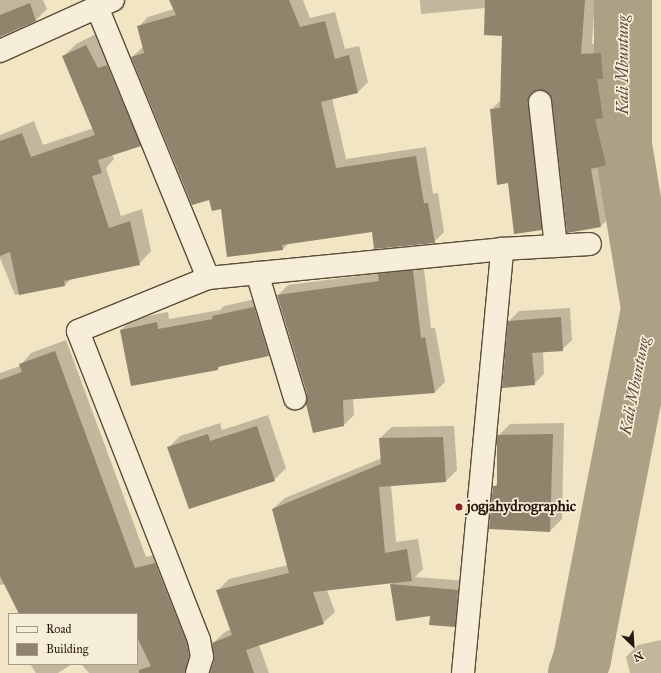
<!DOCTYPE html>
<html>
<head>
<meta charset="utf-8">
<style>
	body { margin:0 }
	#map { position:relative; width:661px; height:673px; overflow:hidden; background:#f1e5c3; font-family:"IM FELL Great Primer",serif }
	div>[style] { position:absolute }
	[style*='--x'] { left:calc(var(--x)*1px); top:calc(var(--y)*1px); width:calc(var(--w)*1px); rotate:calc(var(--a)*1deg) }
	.shadow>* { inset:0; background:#0003 }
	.river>* { height:58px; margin:-29px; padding:0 29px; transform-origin:29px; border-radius:29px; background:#aca085 }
	.building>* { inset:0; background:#90846c }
	.roads { filter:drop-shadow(1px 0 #594d3a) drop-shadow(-1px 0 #594d3a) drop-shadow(0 1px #594d3a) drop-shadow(0 -1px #594d3a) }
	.minor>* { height:22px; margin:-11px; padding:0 11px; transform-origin:11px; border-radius:11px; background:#f6eed8 }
	.dots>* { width:11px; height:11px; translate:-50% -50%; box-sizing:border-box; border:2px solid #f6eed8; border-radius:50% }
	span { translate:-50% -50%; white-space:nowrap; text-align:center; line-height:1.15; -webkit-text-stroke:3.5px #f6eed8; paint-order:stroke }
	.poi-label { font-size:15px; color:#261a0d; font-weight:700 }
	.left { translate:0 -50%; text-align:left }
	.water-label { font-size:16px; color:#5c503d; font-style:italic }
	.legend { position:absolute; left:8px; top:613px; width:130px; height:52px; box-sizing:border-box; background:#f6eed8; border:1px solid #a39987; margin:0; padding:5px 7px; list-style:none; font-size:12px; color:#261a0d }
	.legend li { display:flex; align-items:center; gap:8px; height:20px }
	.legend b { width:20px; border:1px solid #a39987 }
	.north { position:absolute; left:613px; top:625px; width:40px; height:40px; -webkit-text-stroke:3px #f6eed8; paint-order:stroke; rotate:155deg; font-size:11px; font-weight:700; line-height:16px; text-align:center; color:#261a0d }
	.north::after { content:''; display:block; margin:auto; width:14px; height:18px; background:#261a0d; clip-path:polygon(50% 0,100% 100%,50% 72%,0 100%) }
</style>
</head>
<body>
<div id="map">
	<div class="shadow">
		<div style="clip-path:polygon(0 0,43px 0,47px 9px,36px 20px,0 36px)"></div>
		<div style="clip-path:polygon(170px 0,303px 0,310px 18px,335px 12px,345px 49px,359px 46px,368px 82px,358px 92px,332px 98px,346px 159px,426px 147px,433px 194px,438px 193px,444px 232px,434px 242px,373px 230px,289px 243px,283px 249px,228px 256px,222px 208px,210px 199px,132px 57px,143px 47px,138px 27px,148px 17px,174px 9px)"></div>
		<div style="clip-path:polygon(420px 0,595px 0,592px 44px,612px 42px,614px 67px,608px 72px,613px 105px,607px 112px,617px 153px,603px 165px,612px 215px,601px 226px,553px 100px,545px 89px,538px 90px,552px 218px,541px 229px,508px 182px,491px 110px,502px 99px,503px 35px,485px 8px,421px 14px)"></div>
		<div style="clip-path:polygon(98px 33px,152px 133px,140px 146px,112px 155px,114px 159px,106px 168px,121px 216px,142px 209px,151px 251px,139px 264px,72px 278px,65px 285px,15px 295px,0 258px,0 135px,34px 121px,43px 145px,94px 128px,63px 57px,76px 44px)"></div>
		<div style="clip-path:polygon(423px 261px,431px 328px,435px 328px,445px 382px,435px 392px,353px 398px,354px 415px,344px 425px,308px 394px,278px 295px,288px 285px,381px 273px,389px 264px)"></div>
		<div style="clip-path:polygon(265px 297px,279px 345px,269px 355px,220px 366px,217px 369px,121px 330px,132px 319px,168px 312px,169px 319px,220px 310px,224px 306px)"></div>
		<div style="clip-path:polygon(570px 308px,572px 340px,562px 350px,543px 351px,544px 374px,534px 384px,509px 321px,519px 311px)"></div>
		<div style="clip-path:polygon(66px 340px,146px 557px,167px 552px,204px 673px,89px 673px,81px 664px,137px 664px,137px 614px,20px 614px,5px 584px,0 585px,0 373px,20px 366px,31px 353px)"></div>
		<div style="clip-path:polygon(268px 415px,286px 468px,274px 480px,168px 448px,180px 436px,220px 423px,222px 430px)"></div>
		<div style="clip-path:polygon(564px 423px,562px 519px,550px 531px,494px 487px,498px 482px,498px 436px,510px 424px)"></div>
		<div style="clip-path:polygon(454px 426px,457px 470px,446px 481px,391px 485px,396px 542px,418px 539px,423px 569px,415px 577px,467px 581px,463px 617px,454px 626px,431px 615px,391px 585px,393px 582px,327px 590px,335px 612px,323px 623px,259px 645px,269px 673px,210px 673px,215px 660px,213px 643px,225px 632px,231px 629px,218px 590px,229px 579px,288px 565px,273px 509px,285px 498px,382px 458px,380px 438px,392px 427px)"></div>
		<div style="clip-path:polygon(661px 640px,661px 673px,630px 673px,626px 657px,638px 645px)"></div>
		<div style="clip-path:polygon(30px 664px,72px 664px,58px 673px,36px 673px)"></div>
	</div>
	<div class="river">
		<div style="--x:577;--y:673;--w:15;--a:-70"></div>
		<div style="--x:582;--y:659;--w:358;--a:-79"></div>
		<div style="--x:650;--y:308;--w:165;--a:-99.4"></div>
		<div style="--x:623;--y:145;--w:145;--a:-90"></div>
	</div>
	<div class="building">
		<div style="clip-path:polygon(169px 0,289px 0,300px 27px,325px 21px,335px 59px,349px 55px,358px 93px,321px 102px,336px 168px,416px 156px,424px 203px,428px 203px,435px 243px,374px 249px,372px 232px,282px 245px,283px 250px,227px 257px,221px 209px,212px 211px,209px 200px,192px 205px,131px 57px,144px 53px,137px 26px,176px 15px)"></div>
		<div style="clip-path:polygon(485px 0,585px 0,581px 54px,601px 53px,603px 79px,597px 79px,603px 118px,595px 119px,606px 165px,591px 169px,601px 227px,567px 233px,552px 101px,550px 94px,539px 90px,532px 92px,528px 103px,542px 230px,514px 234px,508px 183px,497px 185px,490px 109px,500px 108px,502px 36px,484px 35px)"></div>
		<div style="clip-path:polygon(30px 3px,36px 21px,0 37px,0 15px)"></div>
		<div style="clip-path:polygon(86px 45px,98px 68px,107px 65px,141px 146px,98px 160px,102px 173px,92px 176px,109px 228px,130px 221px,140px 265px,64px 281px,65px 286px,19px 295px,10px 252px,0 256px,0 141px,22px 133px,31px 157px,95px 135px,62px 56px)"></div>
		<div style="clip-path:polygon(413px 270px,421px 338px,425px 337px,435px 393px,343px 400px,344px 426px,313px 433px,306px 404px,307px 394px,277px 295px,379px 281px,378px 274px)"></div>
		<div style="clip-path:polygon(254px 307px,269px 356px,218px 367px,218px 370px,131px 386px,120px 330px,157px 322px,158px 329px,213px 319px,212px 316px)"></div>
		<div style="clip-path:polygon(561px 317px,563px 351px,532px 353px,535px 385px,502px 388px,508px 321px)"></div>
		<div style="clip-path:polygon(55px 351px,135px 568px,155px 563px,187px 643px,189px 656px,185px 673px,139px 673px,139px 670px,151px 666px,137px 637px,137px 614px,19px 614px,0 576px,0 380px,22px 372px,19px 364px)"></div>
		<div style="clip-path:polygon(257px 426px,275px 481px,189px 509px,167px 447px,208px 434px,210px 441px)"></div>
		<div style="clip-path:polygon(553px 434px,550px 532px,489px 529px,493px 486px,497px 486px,497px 435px)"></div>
		<div style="clip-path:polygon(443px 437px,446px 482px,379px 487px,385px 553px,407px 549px,412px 581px,313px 592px,324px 624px,246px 650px,254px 673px,210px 673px,214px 660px,212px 643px,232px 635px,216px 590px,289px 573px,272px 509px,381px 464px,379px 438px)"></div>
		<div style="clip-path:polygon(390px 584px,458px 590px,455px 627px,429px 625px,430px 616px,396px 621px)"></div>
	</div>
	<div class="roads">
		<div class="minor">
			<div style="--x:97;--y:7;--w:293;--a:67.7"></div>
			<div style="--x:0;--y:51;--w:124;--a:-24.3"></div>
			<div style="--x:540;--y:102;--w:145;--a:83.7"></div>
			<div style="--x:257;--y:273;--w:131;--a:73.1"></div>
			<div style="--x:197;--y:673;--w:17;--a:-73"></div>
			<div style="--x:202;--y:657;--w:17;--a:-100"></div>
			<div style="--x:199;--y:640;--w:332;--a:-111.4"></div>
			<div style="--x:78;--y:331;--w:140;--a:-22.2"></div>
			<div style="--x:208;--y:278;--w:295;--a:-5.6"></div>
			<div style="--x:502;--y:249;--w:88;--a:-3.3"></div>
			<div style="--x:463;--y:673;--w:426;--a:-84.7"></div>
		</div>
	</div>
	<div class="dots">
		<div style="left:459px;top:507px;background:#8f2418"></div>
	</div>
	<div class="poi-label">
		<span class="left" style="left:467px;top:507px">jogjahydrographic</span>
	</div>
	<div class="water-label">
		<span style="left:623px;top:65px;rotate:-90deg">Kali Mbuntung</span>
		<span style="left:635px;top:386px;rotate:-79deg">Kali Mbuntung</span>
	</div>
	<ul class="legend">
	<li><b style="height:5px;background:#f6eed8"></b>Road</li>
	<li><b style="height:11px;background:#90846c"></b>Building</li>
	</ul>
	<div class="north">N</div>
</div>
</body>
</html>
